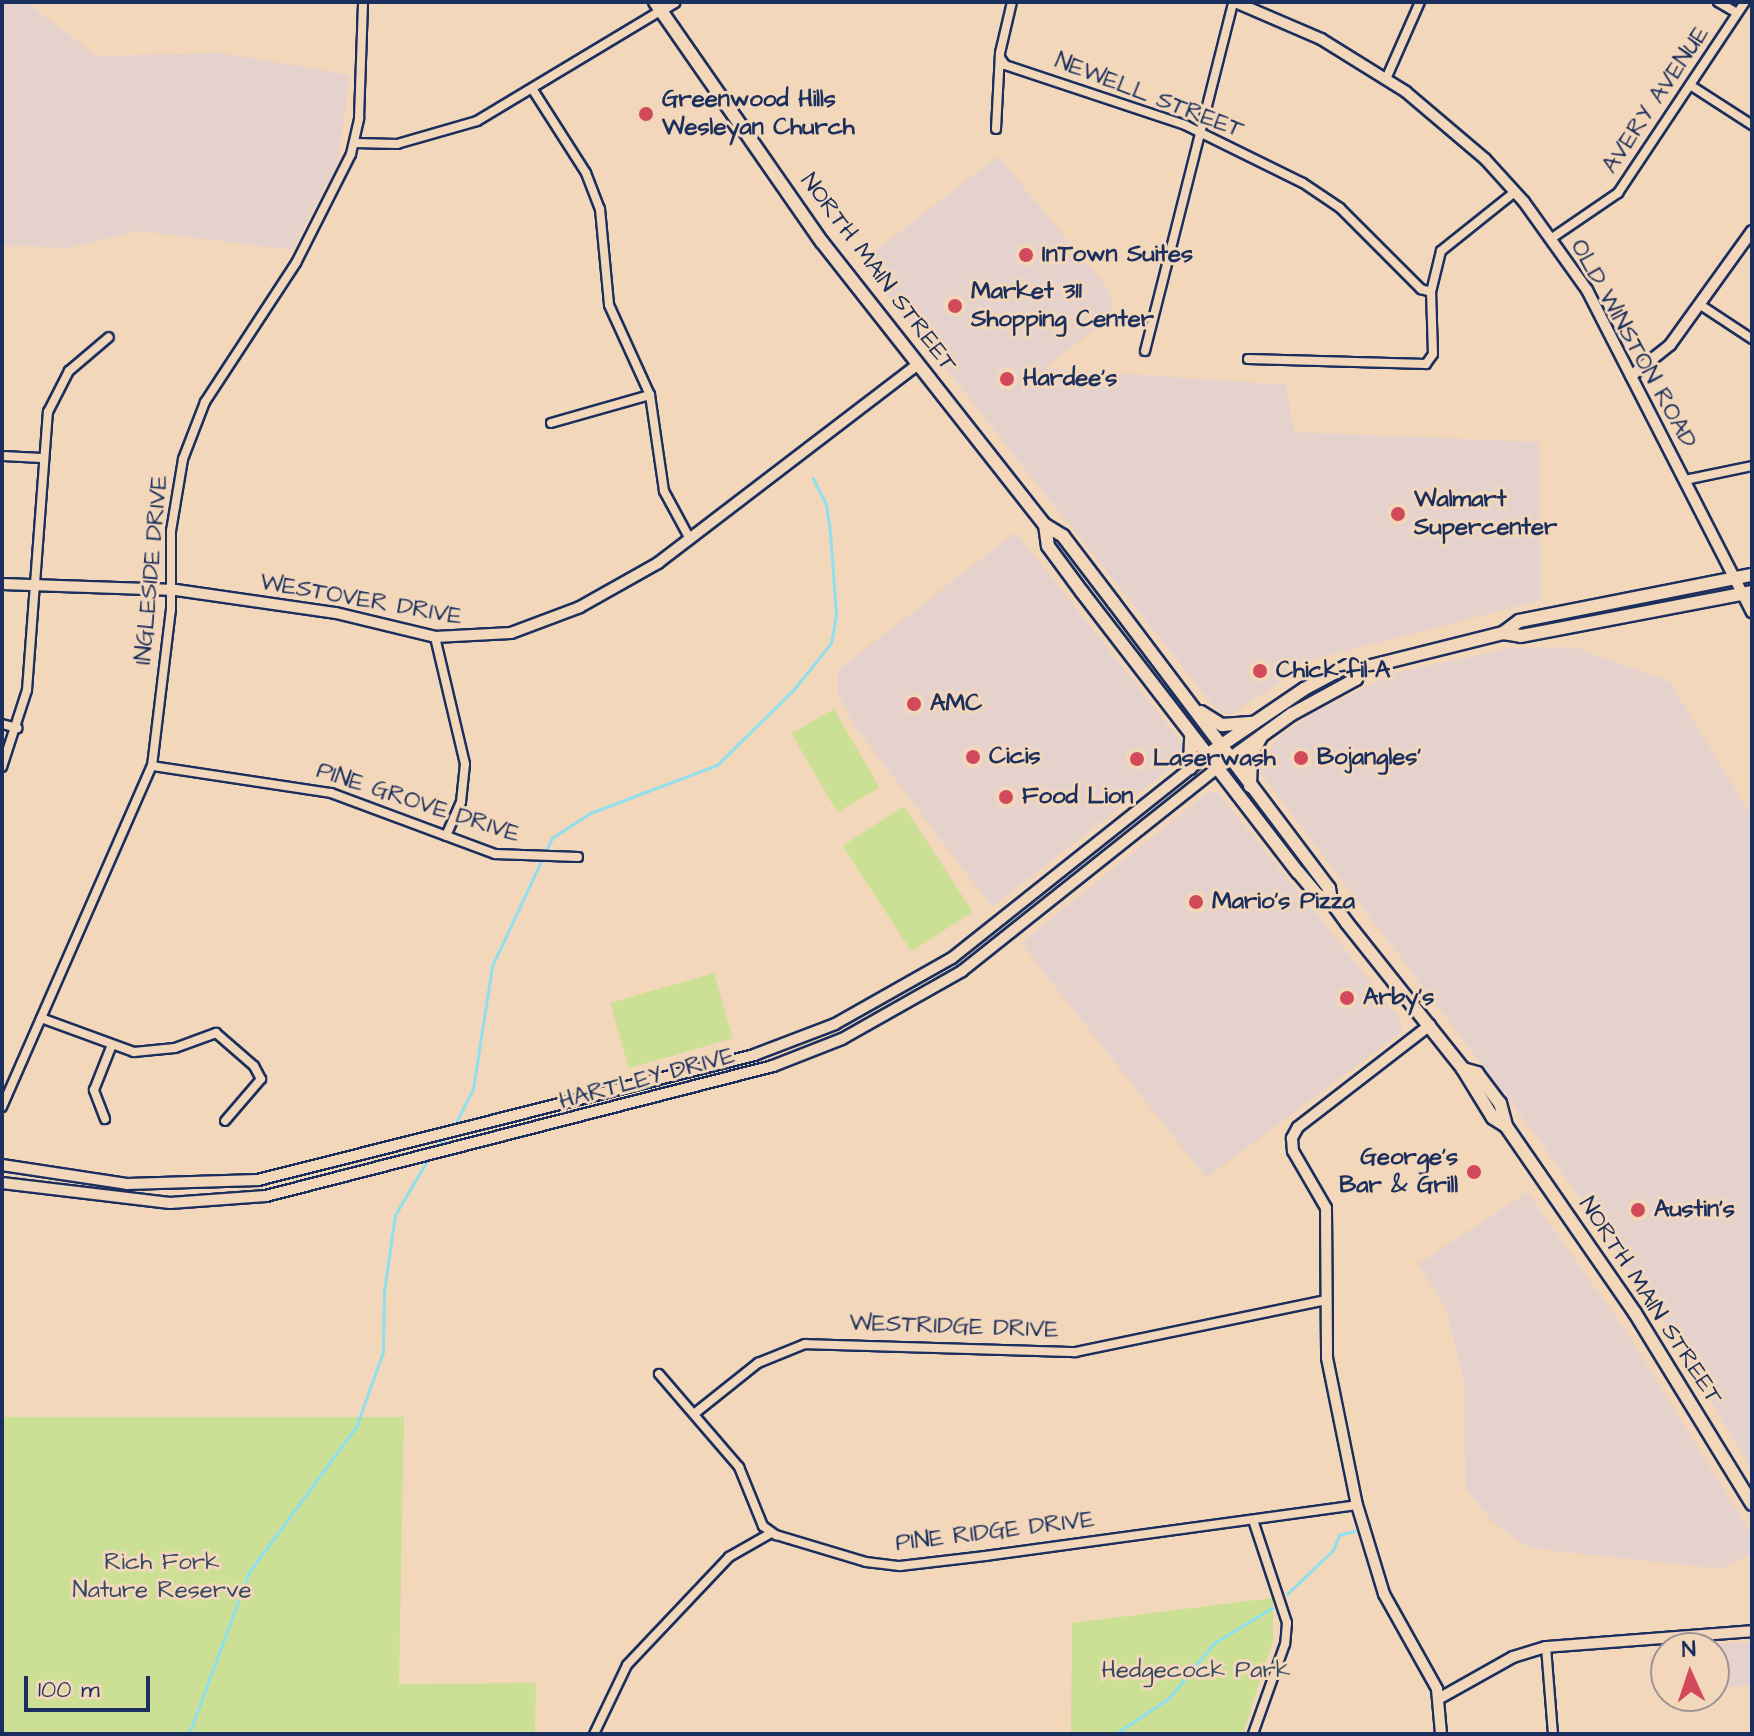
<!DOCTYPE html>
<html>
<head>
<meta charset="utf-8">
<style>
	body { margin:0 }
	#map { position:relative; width:1754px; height:1736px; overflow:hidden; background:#f3d7ba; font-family:"Architects Daughter",sans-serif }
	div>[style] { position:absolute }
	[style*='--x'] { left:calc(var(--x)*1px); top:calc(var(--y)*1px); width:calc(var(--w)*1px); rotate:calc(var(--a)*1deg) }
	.built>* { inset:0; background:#e5d2cd }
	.green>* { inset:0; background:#cce095; transform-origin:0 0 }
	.stream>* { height:3px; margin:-1.5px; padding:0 1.5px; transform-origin:1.5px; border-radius:1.5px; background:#90dfed }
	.roads { filter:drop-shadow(2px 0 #1b2f5e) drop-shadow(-2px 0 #1b2f5e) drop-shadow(0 2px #1b2f5e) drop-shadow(0 -2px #1b2f5e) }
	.minor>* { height:8px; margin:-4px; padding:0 4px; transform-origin:4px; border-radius:4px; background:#f3d7ba }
	.tertiary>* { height:10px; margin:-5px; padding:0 5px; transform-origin:5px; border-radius:5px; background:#f3d7ba }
	.secondary>* { height:12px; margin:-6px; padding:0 6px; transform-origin:6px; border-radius:6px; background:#f3d7ba }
	.primary>* { height:12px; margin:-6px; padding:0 6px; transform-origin:6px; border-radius:6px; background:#f3d7ba }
	.dots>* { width:22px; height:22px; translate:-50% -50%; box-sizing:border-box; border:4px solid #f3d7ba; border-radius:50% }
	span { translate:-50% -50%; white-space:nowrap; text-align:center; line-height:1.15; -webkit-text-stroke:6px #f3d7ba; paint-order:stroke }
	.street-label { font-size:24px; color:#1b2f5e }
	.poi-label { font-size:24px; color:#1b2f5e; font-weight:700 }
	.left { translate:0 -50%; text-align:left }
	.right { translate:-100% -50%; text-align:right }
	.park-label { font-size:24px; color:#364a66 }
	.frame { position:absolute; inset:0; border:4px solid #1b2f5e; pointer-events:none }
	.north { position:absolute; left:1650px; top:1632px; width:80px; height:80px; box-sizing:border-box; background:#f3d7ba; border:2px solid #9d9495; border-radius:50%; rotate:357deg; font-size:22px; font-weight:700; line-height:32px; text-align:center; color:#1b2f5e }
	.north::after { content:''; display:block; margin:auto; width:28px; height:36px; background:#d1495b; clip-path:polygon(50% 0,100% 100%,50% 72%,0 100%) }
	.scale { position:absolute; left:24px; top:1676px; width:126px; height:36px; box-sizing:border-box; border:4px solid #1b2f5e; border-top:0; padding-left:10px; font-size:24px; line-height:28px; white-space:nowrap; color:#1b2f5e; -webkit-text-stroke:6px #f3d7ba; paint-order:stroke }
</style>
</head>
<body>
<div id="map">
	<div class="built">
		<div style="clip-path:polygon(2px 2px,26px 2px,96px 56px,221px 53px,350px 75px,338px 161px,292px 250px,139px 231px,67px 248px,2px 245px)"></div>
		<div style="clip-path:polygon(998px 156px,1108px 289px,1115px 314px,1044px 368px,1286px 385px,1294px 432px,1539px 442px,1541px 600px,1316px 659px,1230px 715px,1216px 709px,861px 262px)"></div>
		<div style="clip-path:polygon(1016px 532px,1183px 744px,1180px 761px,992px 907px,853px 724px,838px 693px,837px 671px)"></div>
		<div style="clip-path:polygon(1574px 647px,1670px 682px,1752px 817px,1752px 1470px,1660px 1315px,1543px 1145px,1261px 774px,1257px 762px,1279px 737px,1313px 713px,1394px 673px,1511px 648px)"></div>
		<div style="clip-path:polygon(1208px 792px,1218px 792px,1399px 1017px,1402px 1032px,1206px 1178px,1021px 943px)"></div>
		<div style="clip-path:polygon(1527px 1192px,1626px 1331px,1752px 1535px,1752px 1553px,1721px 1569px,1529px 1548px,1493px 1522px,1466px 1489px,1463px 1376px,1445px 1307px,1418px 1264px)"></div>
		<div style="clip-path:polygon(1752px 1642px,1752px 1685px,1714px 1688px,1714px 1648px,1702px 1644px)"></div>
	</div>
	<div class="green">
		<div style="left:834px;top:709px;width:91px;height:49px;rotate:60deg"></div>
		<div style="left:904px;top:806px;width:126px;height:73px;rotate:57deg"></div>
		<div style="left:714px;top:973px;width:68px;height:108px;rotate:74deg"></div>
		<div style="clip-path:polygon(2px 1417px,404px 1417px,399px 1684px,536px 1683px,535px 1734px,2px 1734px)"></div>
		<div style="clip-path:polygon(1273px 1598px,1273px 1640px,1243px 1734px,1071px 1734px,1072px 1623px)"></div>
	</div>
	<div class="stream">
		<div style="--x:453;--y:1128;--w:44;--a:-62.9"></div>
		<div style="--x:473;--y:1089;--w:124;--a:-81.2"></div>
		<div style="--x:492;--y:966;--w:141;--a:-64.9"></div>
		<div style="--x:552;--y:838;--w:45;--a:-33.3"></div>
		<div style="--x:590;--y:813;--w:136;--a:-20.7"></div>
		<div style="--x:717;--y:765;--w:107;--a:-44.6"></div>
		<div style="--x:793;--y:690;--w:60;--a:-51"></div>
		<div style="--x:831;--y:643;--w:29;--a:-80"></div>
		<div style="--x:836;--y:614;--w:82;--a:-94.2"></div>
		<div style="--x:830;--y:532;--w:28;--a:-98"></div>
		<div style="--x:826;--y:504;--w:29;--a:-117"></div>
		<div style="--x:435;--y:1150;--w:17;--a:-50"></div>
		<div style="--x:1287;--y:1594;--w:64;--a:-43.7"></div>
		<div style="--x:1333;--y:1550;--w:16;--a:-68"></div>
		<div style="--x:1339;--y:1535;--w:16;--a:-15"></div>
		<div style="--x:189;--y:1734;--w:173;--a:-69.7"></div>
		<div style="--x:249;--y:1572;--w:180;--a:-53.6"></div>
		<div style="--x:356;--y:1427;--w:80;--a:-70.2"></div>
		<div style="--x:383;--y:1352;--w:61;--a:-89.1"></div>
		<div style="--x:384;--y:1291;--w:77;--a:-81.8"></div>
		<div style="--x:395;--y:1215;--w:65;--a:-59.5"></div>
		<div style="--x:1115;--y:1734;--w:65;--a:-33.7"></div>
		<div style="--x:1169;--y:1698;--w:71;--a:-50.7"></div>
		<div style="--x:1214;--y:1643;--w:68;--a:-31.1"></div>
	</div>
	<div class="roads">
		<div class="minor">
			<div style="--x:1718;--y:2;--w:22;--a:30"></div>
			<div style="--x:1001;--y:59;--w:7;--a:56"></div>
			<div style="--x:1005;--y:65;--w:190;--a:18.4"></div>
			<div style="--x:1185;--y:125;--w:131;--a:26.2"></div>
			<div style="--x:1303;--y:183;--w:45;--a:34"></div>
			<div style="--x:1340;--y:208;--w:115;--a:45"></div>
			<div style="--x:1421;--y:289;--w:10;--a:17"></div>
			<div style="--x:1386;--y:79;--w:84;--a:-66.2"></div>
			<div style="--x:1690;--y:85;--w:74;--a:32.8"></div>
			<div style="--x:533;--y:90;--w:98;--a:57.4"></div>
			<div style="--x:586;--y:173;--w:39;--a:69"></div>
			<div style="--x:600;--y:209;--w:96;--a:84.6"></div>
			<div style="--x:609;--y:305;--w:99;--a:65.5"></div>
			<div style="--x:650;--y:395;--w:97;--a:81.7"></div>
			<div style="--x:664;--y:491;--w:55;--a:61.6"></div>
			<div style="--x:996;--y:129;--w:76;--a:-87"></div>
			<div style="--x:1000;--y:53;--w:52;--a:-76.8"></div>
			<div style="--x:355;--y:143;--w:42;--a:1.4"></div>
			<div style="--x:397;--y:144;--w:83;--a:-16"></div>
			<div style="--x:477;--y:121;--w:214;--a:-31"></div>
			<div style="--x:1552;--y:238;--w:80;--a:-34.3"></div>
			<div style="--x:1618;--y:193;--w:229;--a:-56.4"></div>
			<div style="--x:1702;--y:306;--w:60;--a:33.4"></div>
			<div style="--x:1145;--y:351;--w:360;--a:-75.8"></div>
			<div style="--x:1248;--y:359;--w:178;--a:1.6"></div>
			<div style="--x:1426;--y:364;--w:12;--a:-55"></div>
			<div style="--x:1433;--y:354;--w:62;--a:-91.8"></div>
			<div style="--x:1431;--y:292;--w:42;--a:-76.3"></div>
			<div style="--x:1441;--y:251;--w:95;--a:-38.6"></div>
			<div style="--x:551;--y:423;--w:103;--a:-15.8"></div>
			<div style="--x:2;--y:456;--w:40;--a:2.9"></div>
			<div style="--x:1685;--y:480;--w:68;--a:-11.8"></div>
			<div style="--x:435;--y:637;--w:130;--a:76.7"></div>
			<div style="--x:465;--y:764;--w:38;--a:96"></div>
			<div style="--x:461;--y:802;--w:37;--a:114"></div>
			<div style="--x:2;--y:724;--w:16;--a:15"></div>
			<div style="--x:152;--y:766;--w:181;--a:8.6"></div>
			<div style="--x:331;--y:793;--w:175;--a:20.4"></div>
			<div style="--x:495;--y:854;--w:83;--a:2.1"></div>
			<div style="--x:2;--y:767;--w:81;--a:-72"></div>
			<div style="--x:27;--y:690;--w:279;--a:-85.7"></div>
			<div style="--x:48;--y:412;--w:46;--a:-62.9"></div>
			<div style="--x:69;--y:371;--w:52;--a:-40.4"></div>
			<div style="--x:41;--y:1018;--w:99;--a:20.1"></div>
			<div style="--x:134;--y:1052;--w:41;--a:-5.6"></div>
			<div style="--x:175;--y:1048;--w:44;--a:-20.1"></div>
			<div style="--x:216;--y:1033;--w:50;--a:41"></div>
			<div style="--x:254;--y:1066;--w:15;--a:62"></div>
			<div style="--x:261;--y:1079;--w:55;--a:130.6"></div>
			<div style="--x:2;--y:1107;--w:373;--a:-66.3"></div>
			<div style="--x:152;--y:766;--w:157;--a:-83.1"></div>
			<div style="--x:171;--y:610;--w:79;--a:-90"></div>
			<div style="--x:171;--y:531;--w:73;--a:-80.5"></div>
			<div style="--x:183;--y:459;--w:61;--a:-68.9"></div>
			<div style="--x:205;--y:402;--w:166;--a:-56.8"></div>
			<div style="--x:296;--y:263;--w:122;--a:-63.2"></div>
			<div style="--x:351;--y:154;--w:37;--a:-77"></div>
			<div style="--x:359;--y:118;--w:116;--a:-88"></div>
			<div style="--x:105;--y:1119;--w:31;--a:-111"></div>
			<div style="--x:94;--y:1090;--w:46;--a:-68.4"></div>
			<div style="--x:659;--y:1374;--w:123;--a:49.3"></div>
			<div style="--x:739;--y:1467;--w:64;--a:67.9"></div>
			<div style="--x:763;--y:1526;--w:16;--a:35"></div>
			<div style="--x:776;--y:1535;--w:94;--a:16.7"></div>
			<div style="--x:866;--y:1562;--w:34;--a:7"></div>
			<div style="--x:900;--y:1566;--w:86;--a:-6.7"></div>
			<div style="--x:985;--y:1556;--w:375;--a:-7.8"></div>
			<div style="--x:694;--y:1414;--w:82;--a:-38.6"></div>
			<div style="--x:758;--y:1363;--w:51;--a:-22"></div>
			<div style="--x:805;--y:1344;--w:270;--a:1.7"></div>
			<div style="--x:1075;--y:1352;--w:255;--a:-11.7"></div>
			<div style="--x:1253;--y:1520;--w:108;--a:71.7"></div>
			<div style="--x:1287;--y:1623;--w:21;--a:95"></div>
			<div style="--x:1285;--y:1644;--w:96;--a:109.6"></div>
			<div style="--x:1546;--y:1647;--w:87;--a:85.4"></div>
			<div style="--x:594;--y:1734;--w:76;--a:-64.4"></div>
			<div style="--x:627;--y:1665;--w:149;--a:-46.6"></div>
			<div style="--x:729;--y:1557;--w:48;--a:-29.7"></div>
		</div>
		<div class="tertiary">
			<div style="--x:1235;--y:2;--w:94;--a:23.3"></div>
			<div style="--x:1321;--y:39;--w:100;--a:31.9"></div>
			<div style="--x:1406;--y:92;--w:104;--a:40.3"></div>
			<div style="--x:1485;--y:159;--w:58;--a:47.8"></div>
			<div style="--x:1524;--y:202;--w:108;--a:54.4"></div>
			<div style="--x:1587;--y:290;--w:362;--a:62.9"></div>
			<div style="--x:660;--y:11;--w:17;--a:-31"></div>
			<div style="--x:1631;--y:376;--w:50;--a:-38.5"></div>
			<div style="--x:1670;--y:345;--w:140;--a:-54.3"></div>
			<div style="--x:2;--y:584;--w:174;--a:2"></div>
			<div style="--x:176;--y:590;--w:162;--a:8.2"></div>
			<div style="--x:336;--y:613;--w:102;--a:13.6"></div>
			<div style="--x:435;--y:637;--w:76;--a:-3"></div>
			<div style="--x:511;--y:633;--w:74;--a:-20.6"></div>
			<div style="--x:580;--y:607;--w:90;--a:-29.4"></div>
			<div style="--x:658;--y:563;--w:327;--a:-37.4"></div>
			<div style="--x:1430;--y:1025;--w:167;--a:142.3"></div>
			<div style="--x:1298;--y:1127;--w:13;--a:119"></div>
			<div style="--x:1292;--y:1138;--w:13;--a:86"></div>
			<div style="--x:1293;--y:1151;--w:66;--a:59.9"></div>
			<div style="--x:1326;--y:1208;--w:150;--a:89.6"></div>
			<div style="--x:1327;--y:1358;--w:150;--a:78.5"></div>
			<div style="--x:1357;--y:1505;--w:93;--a:73.1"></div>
			<div style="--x:1384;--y:1594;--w:109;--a:60.8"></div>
			<div style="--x:1437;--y:1689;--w:45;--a:84.9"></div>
			<div style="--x:2;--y:1165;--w:126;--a:8.6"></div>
			<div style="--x:127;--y:1184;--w:131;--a:-1.7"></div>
			<div style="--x:258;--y:1180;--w:512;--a:-14.14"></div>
			<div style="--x:754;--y:1055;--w:87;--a:-20.9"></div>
			<div style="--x:835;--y:1024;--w:134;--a:-29.4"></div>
			<div style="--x:952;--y:958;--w:326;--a:-38.5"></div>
			<div style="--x:2;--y:1183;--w:169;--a:6.8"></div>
			<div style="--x:170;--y:1203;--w:96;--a:-4.2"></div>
			<div style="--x:266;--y:1196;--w:523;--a:-14.38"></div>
			<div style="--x:773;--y:1066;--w:74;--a:-21.4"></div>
			<div style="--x:842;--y:1039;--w:138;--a:-29.5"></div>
			<div style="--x:962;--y:971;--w:326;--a:-38.5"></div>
			<div style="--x:1440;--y:1698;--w:84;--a:-29.3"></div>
			<div style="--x:1513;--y:1657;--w:34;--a:-17"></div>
			<div style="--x:1546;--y:1647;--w:207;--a:-4.4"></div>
		</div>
		<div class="secondary">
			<div style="--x:1503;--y:633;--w:20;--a:-37"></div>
			<div style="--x:1519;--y:621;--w:237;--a:-11.2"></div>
			<div style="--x:1207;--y:755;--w:117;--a:-34.2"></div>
			<div style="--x:1304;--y:689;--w:49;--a:-28.1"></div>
			<div style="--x:1347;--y:666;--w:12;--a:14"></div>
			<div style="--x:1359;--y:669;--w:148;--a:-14"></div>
			<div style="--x:1503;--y:633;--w:18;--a:9"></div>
			<div style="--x:1521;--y:636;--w:235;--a:-10.8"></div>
			<div style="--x:1217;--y:768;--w:92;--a:-35.8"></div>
			<div style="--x:1292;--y:714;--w:73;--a:-28.7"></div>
			<div style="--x:1356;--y:679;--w:10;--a:-73"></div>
		</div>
		<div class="primary">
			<div style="--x:655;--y:2;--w:292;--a:55.2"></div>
			<div style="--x:822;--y:242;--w:360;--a:51.8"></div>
			<div style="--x:1045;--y:525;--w:21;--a:31"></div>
			<div style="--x:1063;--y:536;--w:84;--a:52.7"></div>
			<div style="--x:1114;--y:603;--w:357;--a:53"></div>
			<div style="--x:1329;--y:888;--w:13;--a:81"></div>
			<div style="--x:1331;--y:901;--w:27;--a:54"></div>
			<div style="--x:1347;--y:923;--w:186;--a:51.5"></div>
			<div style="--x:1463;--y:1069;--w:57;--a:58.5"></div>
			<div style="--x:1493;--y:1118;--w:15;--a:32"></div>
			<div style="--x:1506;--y:1126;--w:227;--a:55.4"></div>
			<div style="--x:1635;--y:1313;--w:224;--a:58.5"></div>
			<div style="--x:1045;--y:525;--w:21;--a:82"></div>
			<div style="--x:1048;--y:546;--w:57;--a:53.5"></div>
			<div style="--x:1082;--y:592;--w:354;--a:52.4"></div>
			<div style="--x:1298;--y:872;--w:30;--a:50"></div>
			<div style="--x:1317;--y:895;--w:15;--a:23"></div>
			<div style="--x:1201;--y:712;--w:25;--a:32"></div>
			<div style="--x:1222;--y:725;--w:31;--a:-4"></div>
			<div style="--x:1190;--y:768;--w:30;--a:-88"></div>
			<div style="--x:1250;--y:786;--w:31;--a:-88"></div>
			<div style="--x:1251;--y:755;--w:21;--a:-61"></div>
			<div style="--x:1463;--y:1069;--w:15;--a:16"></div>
			<div style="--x:1477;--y:1073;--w:38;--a:53"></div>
			<div style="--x:1500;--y:1103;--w:24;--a:75"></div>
		</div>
	</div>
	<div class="dots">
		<div style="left:646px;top:114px;background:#d1495b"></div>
		<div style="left:1026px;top:255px;background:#d1495b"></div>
		<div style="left:955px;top:306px;background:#d1495b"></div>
		<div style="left:1007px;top:379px;background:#d1495b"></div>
		<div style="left:1398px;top:514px;background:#d1495b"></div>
		<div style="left:1260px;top:671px;background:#d1495b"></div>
		<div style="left:914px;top:704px;background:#d1495b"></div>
		<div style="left:973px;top:757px;background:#d1495b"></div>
		<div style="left:1301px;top:758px;background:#d1495b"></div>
		<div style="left:1137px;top:759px;background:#d1495b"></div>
		<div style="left:1006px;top:797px;background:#d1495b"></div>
		<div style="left:1196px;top:902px;background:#d1495b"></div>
		<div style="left:1347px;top:998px;background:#d1495b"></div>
		<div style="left:1474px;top:1172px;background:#d1495b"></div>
		<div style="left:1638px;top:1210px;background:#d1495b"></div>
	</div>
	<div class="street-label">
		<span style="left:1149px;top:96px;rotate:21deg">NEWELL STREET</span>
		<span style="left:1656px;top:100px;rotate:-56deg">AVERY AVENUE</span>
		<span style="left:878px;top:273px;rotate:53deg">NORTH MAIN STREET</span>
		<span style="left:1633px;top:344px;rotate:61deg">OLD WINSTON ROAD</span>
		<span style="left:152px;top:570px;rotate:-85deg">INGLESIDE DRIVE</span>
		<span style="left:361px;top:600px;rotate:10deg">WESTOVER DRIVE</span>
		<span style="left:418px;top:803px;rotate:18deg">PINE GROVE DRIVE</span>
		<span style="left:647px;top:1079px;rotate:-15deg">HARTLEY DRIVE</span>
		<span style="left:1650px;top:1301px;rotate:57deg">NORTH MAIN STREET</span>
		<span style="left:954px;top:1327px;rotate:2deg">WESTRIDGE DRIVE</span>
		<span style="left:995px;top:1532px;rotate:-7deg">PINE RIDGE DRIVE</span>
	</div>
	<div class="poi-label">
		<span class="left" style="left:662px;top:114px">Greenwood Hills<br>Wesleyan Church</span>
		<span class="left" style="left:1042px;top:255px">InTown Suites</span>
		<span class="left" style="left:971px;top:306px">Market 311<br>Shopping Center</span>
		<span class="left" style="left:1023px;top:379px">Hardee's</span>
		<span class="left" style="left:1414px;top:514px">Walmart<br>Supercenter</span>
		<span class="left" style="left:1276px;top:671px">Chick-fil-A</span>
		<span class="left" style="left:930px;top:704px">AMC</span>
		<span class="left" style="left:989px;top:757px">Cicis</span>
		<span class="left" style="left:1317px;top:758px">Bojangles'</span>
		<span class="left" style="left:1153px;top:759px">Laserwash</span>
		<span class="left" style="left:1022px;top:797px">Food Lion</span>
		<span class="left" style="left:1212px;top:902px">Mario's Pizza</span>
		<span class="left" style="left:1363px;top:998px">Arby's</span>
		<span class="right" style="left:1458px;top:1172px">George's<br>Bar &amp; Grill</span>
		<span class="left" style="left:1654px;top:1210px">Austin's</span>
	</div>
	<div class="park-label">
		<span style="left:162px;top:1577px">Rich Fork<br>Nature Reserve</span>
		<span style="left:1196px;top:1671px">Hedgecock Park</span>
	</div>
	<div class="frame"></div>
	<div class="north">N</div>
	<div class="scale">100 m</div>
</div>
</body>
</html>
